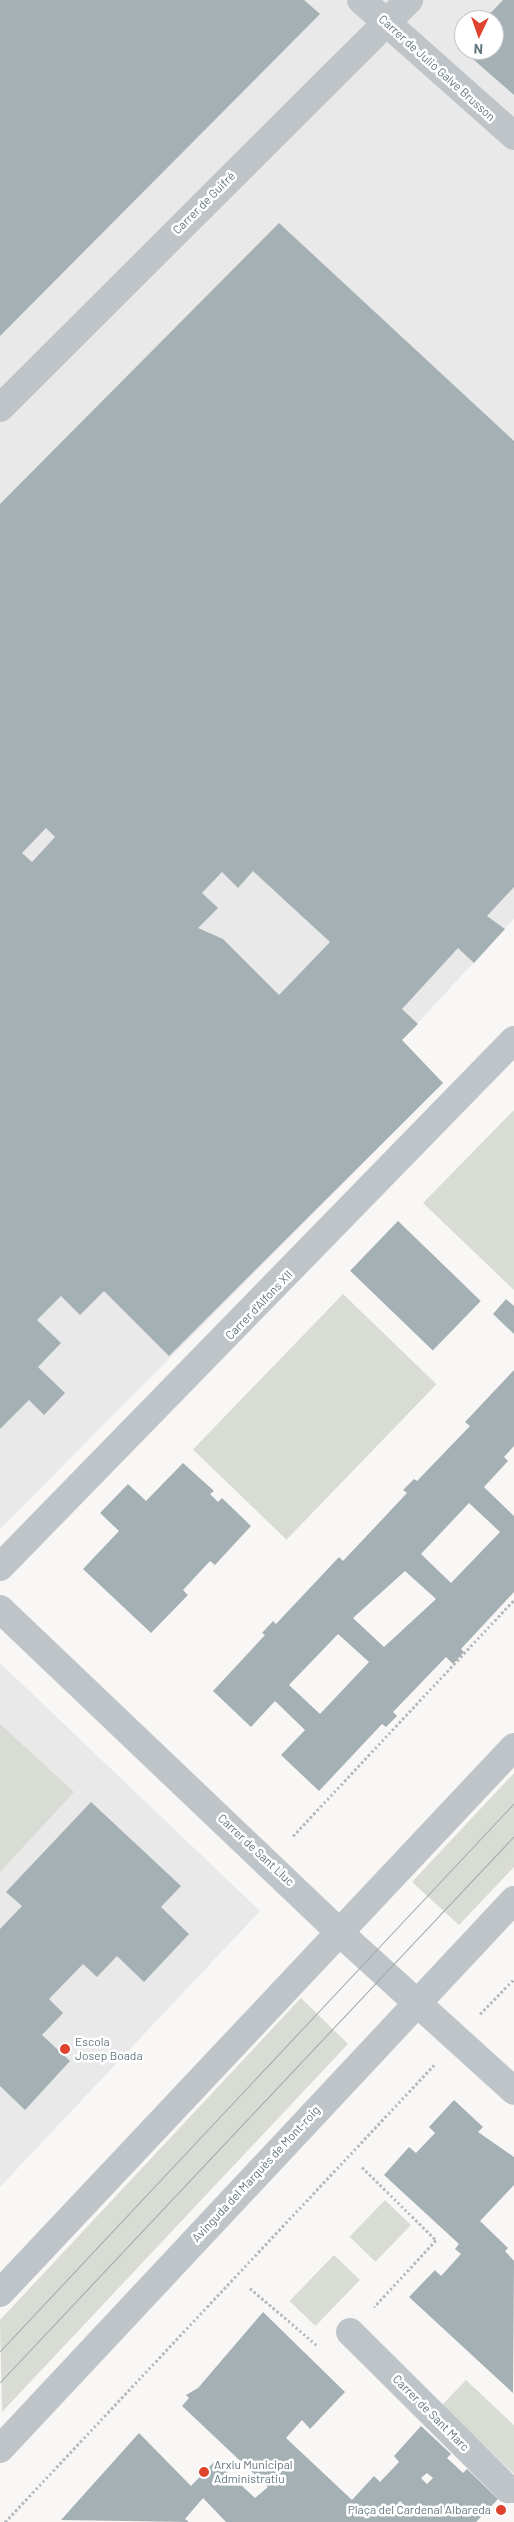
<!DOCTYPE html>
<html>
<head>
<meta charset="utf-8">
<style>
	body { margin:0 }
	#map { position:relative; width:514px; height:2522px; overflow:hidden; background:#f8f7f5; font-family:Barlow,sans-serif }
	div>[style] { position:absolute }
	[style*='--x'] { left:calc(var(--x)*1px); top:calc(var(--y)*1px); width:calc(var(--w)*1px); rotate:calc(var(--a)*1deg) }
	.built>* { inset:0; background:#e8e9e8 }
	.green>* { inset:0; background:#d8dcd4; transform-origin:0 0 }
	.building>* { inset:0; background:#a5b0b4; transform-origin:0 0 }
	.path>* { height:3px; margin-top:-1.5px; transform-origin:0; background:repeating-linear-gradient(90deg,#b9bdbf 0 2.5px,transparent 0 5px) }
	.street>* { height:28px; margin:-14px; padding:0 14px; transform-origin:14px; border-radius:14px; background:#bec4c7 }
	.tram>* { height:1px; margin:-0.5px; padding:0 0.5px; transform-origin:0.5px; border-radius:0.5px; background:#a0a8ac }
	.dots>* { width:14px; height:14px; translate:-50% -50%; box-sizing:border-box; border:2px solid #fff; border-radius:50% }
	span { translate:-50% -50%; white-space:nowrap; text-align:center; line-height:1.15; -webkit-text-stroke:5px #fff; paint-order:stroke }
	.street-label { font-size:12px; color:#63767f }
	.poi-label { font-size:12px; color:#63767f }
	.left { translate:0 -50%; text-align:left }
	.right { translate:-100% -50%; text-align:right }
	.north { position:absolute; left:454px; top:10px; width:50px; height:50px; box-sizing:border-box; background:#fff; border:1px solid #c1c8cc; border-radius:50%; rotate:183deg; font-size:14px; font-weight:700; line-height:20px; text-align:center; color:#63767f }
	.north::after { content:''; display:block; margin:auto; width:18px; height:22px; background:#df422d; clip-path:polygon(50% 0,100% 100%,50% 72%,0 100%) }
</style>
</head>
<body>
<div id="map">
	<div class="built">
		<div style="clip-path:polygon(evenodd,0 0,514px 0,514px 919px,402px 1040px,443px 1083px,0 1529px,0 0,464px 20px,494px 20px,494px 50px,464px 50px,464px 20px)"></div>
		<div style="clip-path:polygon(0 1663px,260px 1911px,0 2187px)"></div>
	</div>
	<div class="green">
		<div style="clip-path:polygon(514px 1110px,514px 1290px,423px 1203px)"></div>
		<div style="left:343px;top:1294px;width:130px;height:216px;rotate:44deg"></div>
		<div style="clip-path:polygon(0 1724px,74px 1792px,0 1872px)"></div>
		<div style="clip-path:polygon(514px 1773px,514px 1867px,459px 1925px,412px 1882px)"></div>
		<div style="clip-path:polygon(301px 1998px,348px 2044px,2px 2412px,0 2320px)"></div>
		<div style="left:385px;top:2200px;width:36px;height:51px;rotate:44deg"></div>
		<div style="left:334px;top:2255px;width:36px;height:64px;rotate:44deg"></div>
		<div style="clip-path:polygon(466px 2380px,514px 2425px,514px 2474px,442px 2405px)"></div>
	</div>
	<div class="building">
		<div style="clip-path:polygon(0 0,304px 0,320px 14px,0 336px)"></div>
		<div style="clip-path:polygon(503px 0,514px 0,514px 95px,458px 46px,464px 40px,464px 50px,494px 50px,494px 20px,484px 20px)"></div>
		<div style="clip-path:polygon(evenodd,279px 223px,514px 441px,514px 887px,487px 916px,505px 929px,474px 963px,458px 948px,402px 1009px,418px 1024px,402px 1040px,443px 1083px,169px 1356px,104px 1291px,80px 1315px,61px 1296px,37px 1320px,61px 1343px,38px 1367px,65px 1393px,44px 1415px,29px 1400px,0 1429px,0 504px,279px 223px,46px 828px,55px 837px,32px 862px,22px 853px,46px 828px,279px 223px,253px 871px,330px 942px,279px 995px,223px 939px,198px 928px,218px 908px,202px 893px,222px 872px,238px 888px,253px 871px)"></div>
		<div style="left:398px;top:1221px;width:115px;height:69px;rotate:44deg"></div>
		<div style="clip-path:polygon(506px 1299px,514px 1306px,514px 1334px,493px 1314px)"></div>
		<div style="clip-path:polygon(evenodd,514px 1370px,514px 1446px,504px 1457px,508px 1461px,484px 1487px,514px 1516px,514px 1592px,461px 1649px,464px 1652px,453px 1664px,446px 1657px,393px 1712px,397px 1716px,386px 1727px,382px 1724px,319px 1791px,281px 1755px,305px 1730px,275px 1701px,251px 1727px,213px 1691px,265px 1635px,262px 1633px,273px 1621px,276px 1624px,339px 1557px,343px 1561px,407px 1493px,403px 1490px,414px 1479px,417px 1481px,470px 1426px,465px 1422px,514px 1370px,469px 1503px,500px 1532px,451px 1583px,421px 1554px,469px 1503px,514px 1370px,405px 1571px,436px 1599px,384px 1647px,353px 1618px,405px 1571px,514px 1370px,338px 1634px,369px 1662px,320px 1714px,289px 1685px,338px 1634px)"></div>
		<div style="clip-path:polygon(183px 1463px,214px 1491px,210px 1494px,218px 1502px,222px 1498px,251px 1526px,215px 1565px,210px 1561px,183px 1590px,188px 1595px,151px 1633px,83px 1569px,119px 1531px,100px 1513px,128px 1484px,146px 1501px)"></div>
		<div style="clip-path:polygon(91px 1802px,181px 1886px,161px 1907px,189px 1934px,144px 1982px,117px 1956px,97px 1977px,83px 1964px,49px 1999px,63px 2013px,42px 2035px,70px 2061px,25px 2110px,0 2086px,0 1929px,22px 1906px,6px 1892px)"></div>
		<div style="clip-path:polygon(454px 2100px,483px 2127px,478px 2132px,514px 2157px,514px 2185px,480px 2221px,508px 2248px,505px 2251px,514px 2261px,513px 2393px,409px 2297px,435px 2270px,441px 2276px,461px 2254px,455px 2249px,459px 2244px,384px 2175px,409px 2147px,416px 2153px,435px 2133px,429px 2127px)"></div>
		<div style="clip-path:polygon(evenodd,263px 2312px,345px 2392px,310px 2429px,302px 2420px,286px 2438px,352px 2500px,374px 2476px,380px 2482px,399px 2462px,394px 2456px,421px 2426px,451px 2454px,447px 2458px,463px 2473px,467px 2469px,498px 2499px,476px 2522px,226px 2522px,203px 2498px,185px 2519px,189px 2522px,61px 2520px,139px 2433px,191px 2486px,215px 2461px,255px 2498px,268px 2487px,182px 2406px,189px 2398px,186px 2395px,198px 2388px,263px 2312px,427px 2473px,433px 2478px,427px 2484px,421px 2478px,427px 2473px,263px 2312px,400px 2501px,406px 2507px,400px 2513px,394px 2508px,400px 2501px)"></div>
	</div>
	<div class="path">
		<div style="--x:293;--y:1836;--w:323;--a:-46.9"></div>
		<div style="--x:480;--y:2014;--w:49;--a:-45.8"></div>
		<div style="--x:362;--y:2167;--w:104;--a:44.6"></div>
		<div style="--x:436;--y:2240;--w:91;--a:132.8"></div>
		<div style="--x:250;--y:2288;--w:89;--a:40.5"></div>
		<div style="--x:5;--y:2522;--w:627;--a:-46.81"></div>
	</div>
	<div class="street">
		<div style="--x:361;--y:0;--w:205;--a:41.6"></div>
		<div style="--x:0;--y:408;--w:578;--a:-44.93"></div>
		<div style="--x:0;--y:1567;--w:736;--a:-45.72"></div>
		<div style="--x:0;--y:1609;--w:470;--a:43.6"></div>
		<div style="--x:340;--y:1933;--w:235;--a:42.2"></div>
		<div style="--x:0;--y:2293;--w:750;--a:-46.73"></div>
		<div style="--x:350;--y:2332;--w:223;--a:44.8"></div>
		<div style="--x:508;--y:2489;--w:6;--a:0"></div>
		<div style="--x:0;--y:2449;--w:752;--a:-46.89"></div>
	</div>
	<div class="tram">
		<div style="--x:0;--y:2351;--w:751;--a:-46.83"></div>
		<div style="--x:0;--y:2382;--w:750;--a:-46.73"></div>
	</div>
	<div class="dots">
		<div style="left:65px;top:2049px;background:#df422d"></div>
		<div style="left:204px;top:2472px;background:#df422d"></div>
		<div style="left:501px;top:2510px;background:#df422d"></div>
	</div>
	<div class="street-label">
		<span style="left:437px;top:68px;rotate:42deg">Carrer de Julio Galve Brusson</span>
		<span style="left:204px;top:203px;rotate:-45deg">Carrer de Guifré</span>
		<span style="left:259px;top:1305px;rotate:-46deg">Carrer d'Alfons XII</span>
		<span style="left:256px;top:1850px;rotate:43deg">Carrer de Sant Lluc</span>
		<span style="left:256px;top:2174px;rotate:-47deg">Avinguda del Marquès de Mont-roig</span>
		<span style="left:431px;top:2413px;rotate:45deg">Carrer de Sant Marc</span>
	</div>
	<div class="poi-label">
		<span class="left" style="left:75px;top:2049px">Escola<br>Josep Boada</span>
		<span class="left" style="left:214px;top:2472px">Arxiu Municipal<br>Administratiu</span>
		<span class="right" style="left:491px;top:2510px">Plaça del Cardenal Albareda</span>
	</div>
	<div class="north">N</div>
</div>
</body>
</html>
